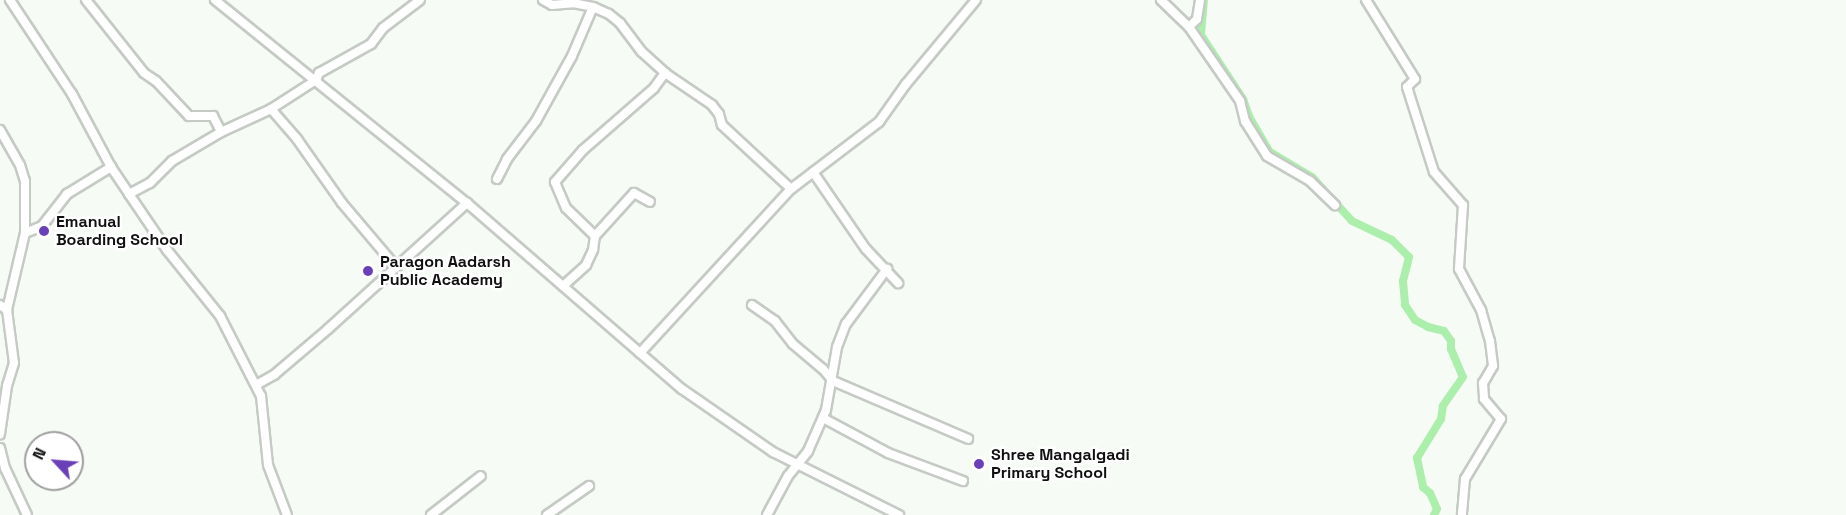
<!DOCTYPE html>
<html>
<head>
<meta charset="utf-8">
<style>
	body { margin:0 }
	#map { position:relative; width:1846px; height:515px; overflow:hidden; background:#f6fbf6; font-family:"Space Grotesk",sans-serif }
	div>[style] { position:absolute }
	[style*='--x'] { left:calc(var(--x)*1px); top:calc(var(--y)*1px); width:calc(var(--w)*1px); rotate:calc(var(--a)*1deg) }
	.canal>* { height:8px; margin:-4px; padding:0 4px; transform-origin:4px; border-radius:4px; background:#acefad }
	.roads { filter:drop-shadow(2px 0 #c5cac5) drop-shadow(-2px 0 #c5cac5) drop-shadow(0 2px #c5cac5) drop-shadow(0 -2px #c5cac5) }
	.minor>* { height:8px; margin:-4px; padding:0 4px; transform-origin:4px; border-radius:4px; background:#fff }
	.dots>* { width:16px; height:16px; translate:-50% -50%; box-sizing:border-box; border:3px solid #fff; border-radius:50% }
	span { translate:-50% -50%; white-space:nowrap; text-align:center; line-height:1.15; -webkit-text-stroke:5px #fff; paint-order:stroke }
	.poi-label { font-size:16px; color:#0f100f; font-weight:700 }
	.left { translate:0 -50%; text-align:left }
	.north { position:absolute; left:24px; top:431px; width:60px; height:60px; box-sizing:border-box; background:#fff; border:2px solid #9f9f9f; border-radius:50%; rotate:296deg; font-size:16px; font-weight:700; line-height:24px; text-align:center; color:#0f100f }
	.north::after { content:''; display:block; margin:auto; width:21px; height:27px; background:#6a40b9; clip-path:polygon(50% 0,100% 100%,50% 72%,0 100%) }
</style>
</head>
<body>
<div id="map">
	<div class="canal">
		<div style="--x:1204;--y:0;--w:35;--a:95"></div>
		<div style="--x:1201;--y:35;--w:77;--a:56.7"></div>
		<div style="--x:1243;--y:99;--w:20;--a:70"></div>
		<div style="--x:1250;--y:118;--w:39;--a:60"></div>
		<div style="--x:1270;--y:152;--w:49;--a:30.8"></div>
		<div style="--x:1312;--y:177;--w:59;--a:47.7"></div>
		<div style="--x:1352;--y:221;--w:44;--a:25.4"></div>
		<div style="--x:1392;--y:240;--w:24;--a:45"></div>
		<div style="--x:1409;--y:257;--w:25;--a:104"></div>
		<div style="--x:1403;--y:281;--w:24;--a:85"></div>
		<div style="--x:1405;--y:305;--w:18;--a:56"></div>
		<div style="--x:1415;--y:320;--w:15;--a:28"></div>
		<div style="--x:1428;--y:327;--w:16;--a:14"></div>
		<div style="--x:1444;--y:331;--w:12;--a:55"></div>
		<div style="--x:1451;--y:341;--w:8;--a:90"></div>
		<div style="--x:1451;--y:349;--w:30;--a:67"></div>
		<div style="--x:1463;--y:377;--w:35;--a:125"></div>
		<div style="--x:1443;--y:406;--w:13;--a:99"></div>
		<div style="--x:1441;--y:419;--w:46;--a:121.6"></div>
		<div style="--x:1417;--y:458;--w:30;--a:78"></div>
		<div style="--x:1423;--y:487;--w:9;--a:41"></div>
		<div style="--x:1430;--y:493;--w:17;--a:66"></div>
		<div style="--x:1437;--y:509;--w:7;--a:117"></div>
	</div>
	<div class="roads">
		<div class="minor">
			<div style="--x:10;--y:0;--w:113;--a:56.6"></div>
			<div style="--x:72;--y:94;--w:83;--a:61.9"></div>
			<div style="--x:111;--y:167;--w:32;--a:56"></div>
			<div style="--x:129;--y:194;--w:68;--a:55.8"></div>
			<div style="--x:167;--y:250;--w:85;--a:51.2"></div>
			<div style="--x:220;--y:316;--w:90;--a:62.9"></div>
			<div style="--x:261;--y:396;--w:69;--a:84.2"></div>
			<div style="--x:268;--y:465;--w:53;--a:69.2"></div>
			<div style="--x:86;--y:0;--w:93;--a:51.5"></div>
			<div style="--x:144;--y:73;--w:14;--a:34"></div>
			<div style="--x:156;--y:81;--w:48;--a:46.7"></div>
			<div style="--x:189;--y:116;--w:24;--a:0"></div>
			<div style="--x:213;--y:116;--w:18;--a:63"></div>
			<div style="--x:215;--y:0;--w:324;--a:38.9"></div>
			<div style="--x:467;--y:203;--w:284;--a:40.9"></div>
			<div style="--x:682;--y:389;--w:111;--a:34.7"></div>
			<div style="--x:773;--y:452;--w:141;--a:26.6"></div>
			<div style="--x:543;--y:0;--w:10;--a:29"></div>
			<div style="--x:552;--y:5;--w:21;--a:-5"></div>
			<div style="--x:573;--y:3;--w:20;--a:11"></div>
			<div style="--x:593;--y:7;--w:17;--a:24"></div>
			<div style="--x:609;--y:14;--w:14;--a:39"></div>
			<div style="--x:620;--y:23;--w:36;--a:53"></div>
			<div style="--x:642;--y:52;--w:31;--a:42"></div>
			<div style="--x:665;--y:73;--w:57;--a:34.2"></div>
			<div style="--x:712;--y:105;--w:11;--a:52"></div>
			<div style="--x:719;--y:114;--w:11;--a:75"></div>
			<div style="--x:722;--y:125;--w:94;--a:42.8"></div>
			<div style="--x:1161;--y:0;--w:39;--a:44"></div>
			<div style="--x:1189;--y:27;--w:90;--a:55.4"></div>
			<div style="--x:1240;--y:101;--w:21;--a:76"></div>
			<div style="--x:1245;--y:121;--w:41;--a:57.8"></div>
			<div style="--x:1267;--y:156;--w:50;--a:30.2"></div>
			<div style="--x:1310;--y:181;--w:35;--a:44"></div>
			<div style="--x:1366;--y:0;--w:93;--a:58.2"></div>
			<div style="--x:1415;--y:79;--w:11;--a:135"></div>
			<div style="--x:1407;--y:87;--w:89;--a:72.4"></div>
			<div style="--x:1434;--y:172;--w:44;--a:48.7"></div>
			<div style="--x:1463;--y:205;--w:64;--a:93.6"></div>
			<div style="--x:1459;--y:269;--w:47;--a:61.8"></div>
			<div style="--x:1481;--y:310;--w:32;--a:74"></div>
			<div style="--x:1490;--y:341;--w:25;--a:83"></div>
			<div style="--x:1493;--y:366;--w:20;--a:120"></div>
			<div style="--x:1483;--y:383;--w:16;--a:86"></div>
			<div style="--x:1484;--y:399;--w:26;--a:50"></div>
			<div style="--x:1501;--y:419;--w:70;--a:121"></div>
			<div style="--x:1465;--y:479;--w:36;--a:95"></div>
			<div style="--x:1189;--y:27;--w:11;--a:-45"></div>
			<div style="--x:1197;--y:19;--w:19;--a:-81"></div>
			<div style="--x:271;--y:109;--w:40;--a:49"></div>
			<div style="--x:297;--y:139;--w:78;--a:54.9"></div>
			<div style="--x:342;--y:203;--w:84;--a:49.8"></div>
			<div style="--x:0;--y:130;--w:40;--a:60.3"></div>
			<div style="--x:20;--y:165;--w:17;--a:73"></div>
			<div style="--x:25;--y:181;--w:52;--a:90"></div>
			<div style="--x:25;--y:233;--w:79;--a:103.2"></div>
			<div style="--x:7;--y:310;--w:53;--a:82.5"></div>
			<div style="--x:14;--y:363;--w:24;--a:107"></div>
			<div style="--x:7;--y:386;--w:49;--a:98.3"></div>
			<div style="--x:813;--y:172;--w:93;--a:55.5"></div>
			<div style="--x:866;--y:249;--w:47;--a:46.7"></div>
			<div style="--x:497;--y:179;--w:22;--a:-63"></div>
			<div style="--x:507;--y:159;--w:48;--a:-52.7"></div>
			<div style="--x:536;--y:121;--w:74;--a:-61"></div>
			<div style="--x:572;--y:56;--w:53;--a:-66.8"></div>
			<div style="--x:129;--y:194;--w:24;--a:-28"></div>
			<div style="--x:150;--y:183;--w:31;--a:-45"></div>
			<div style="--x:172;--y:161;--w:57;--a:-30.6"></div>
			<div style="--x:221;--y:132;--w:55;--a:-24.7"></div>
			<div style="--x:271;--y:109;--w:54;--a:-32.8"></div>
			<div style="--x:316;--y:80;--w:8;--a:-67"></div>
			<div style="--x:319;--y:73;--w:60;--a:-29.1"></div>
			<div style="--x:371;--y:44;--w:20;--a:-53"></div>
			<div style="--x:383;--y:28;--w:46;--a:-37.1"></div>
			<div style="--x:25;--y:233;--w:18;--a:-22"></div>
			<div style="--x:42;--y:226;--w:41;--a:-52"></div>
			<div style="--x:67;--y:194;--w:52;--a:-31.5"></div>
			<div style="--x:595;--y:236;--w:58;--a:-47.8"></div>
			<div style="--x:634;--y:193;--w:18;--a:29"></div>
			<div style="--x:563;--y:286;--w:31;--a:-42"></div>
			<div style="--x:586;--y:265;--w:17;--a:-65"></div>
			<div style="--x:593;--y:250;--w:14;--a:-82"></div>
			<div style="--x:595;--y:236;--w:40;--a:-136"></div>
			<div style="--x:566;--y:208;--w:28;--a:-113"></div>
			<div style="--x:555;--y:182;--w:43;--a:-48.8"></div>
			<div style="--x:583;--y:150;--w:94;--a:-41.1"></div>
			<div style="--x:654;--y:88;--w:19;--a:-54"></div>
			<div style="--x:0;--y:305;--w:9;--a:36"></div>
			<div style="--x:752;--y:305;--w:28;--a:35"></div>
			<div style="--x:775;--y:321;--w:29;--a:52"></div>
			<div style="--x:793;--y:344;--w:39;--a:40"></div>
			<div style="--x:823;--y:369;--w:16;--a:50"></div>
			<div style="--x:833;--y:381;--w:147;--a:23.2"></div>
			<div style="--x:640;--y:353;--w:223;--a:-47.4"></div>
			<div style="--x:791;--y:189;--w:111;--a:-37.3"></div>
			<div style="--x:879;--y:122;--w:47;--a:-54.6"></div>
			<div style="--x:906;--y:84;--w:109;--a:-50.2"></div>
			<div style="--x:256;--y:385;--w:21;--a:-29"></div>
			<div style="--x:274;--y:375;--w:71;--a:-40.4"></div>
			<div style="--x:328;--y:329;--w:188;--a:-42.2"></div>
			<div style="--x:823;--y:418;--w:74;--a:28.3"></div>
			<div style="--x:888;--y:453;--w:80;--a:20.5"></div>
			<div style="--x:0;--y:448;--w:21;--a:76"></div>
			<div style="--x:5;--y:468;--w:52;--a:64.9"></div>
			<div style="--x:431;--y:515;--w:63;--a:-38"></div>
			<div style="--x:547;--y:515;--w:51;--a:-34.6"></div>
			<div style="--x:767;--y:515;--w:44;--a:-61.7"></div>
			<div style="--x:788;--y:476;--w:32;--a:-51"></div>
			<div style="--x:808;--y:451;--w:45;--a:-66.3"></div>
			<div style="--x:826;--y:410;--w:64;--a:-80.1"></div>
			<div style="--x:837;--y:347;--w:25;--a:-69"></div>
			<div style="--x:846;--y:324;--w:69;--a:-53.3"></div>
		</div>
	</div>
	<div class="dots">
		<div style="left:44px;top:231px;background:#6a40b9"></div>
		<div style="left:368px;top:271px;background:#6a40b9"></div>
		<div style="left:979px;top:464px;background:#6a40b9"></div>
	</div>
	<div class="poi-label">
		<span class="left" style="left:56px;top:231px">Emanual<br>Boarding School</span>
		<span class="left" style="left:380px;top:271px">Paragon Aadarsh<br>Public Academy</span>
		<span class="left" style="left:991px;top:464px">Shree Mangalgadi<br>Primary School</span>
	</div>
	<div class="north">N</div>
</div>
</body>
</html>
